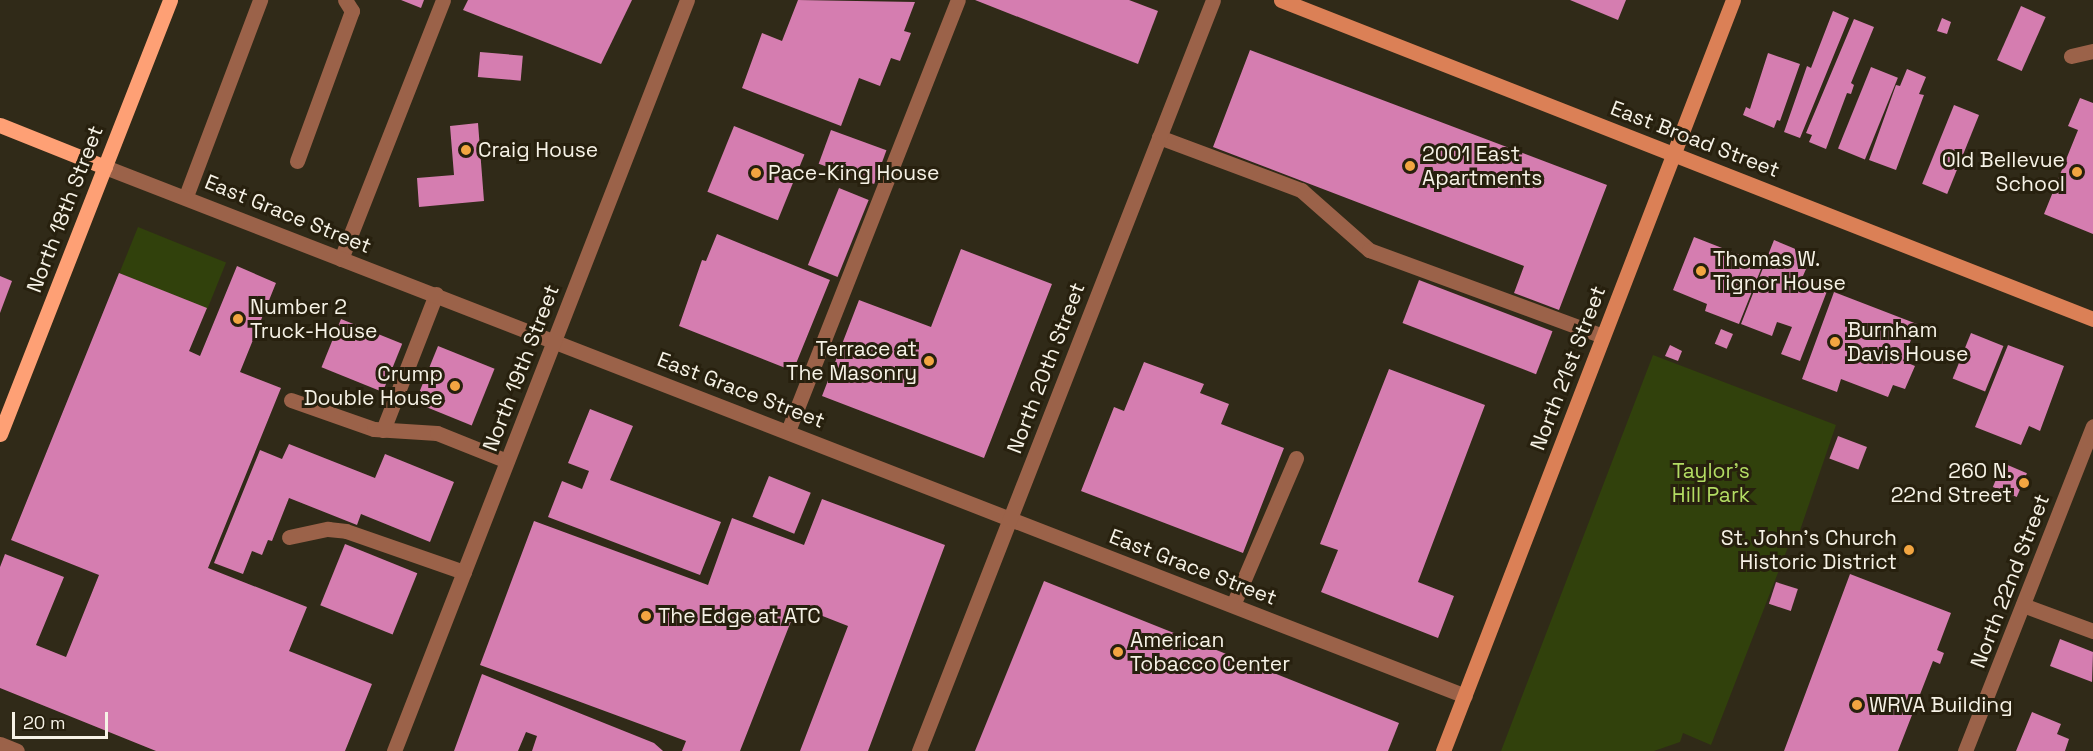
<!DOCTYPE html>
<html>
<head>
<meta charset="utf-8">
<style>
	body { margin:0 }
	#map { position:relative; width:2093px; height:751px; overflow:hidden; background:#302a18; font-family:"Space Grotesk",sans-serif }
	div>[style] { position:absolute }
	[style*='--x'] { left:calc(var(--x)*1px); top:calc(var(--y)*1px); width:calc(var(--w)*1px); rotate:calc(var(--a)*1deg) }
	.green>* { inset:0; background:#31410c; transform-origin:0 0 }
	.building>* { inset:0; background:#d57db0; transform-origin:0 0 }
	.lane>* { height:15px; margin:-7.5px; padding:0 7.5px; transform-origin:7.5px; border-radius:7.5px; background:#9b6249 }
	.street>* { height:15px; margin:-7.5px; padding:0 7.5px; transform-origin:7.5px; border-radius:7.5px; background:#9b6249 }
	.secondary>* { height:15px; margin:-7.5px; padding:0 7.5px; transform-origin:7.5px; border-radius:7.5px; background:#db8056 }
	.primary>* { height:15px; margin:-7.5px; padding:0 7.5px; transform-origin:7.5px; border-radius:7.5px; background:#fea075 }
	.dots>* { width:16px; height:16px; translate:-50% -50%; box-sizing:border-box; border:3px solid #27200e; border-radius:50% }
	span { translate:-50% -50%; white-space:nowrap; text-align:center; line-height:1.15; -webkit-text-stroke:6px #27200e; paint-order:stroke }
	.street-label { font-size:21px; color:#f6f2e6 }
	.poi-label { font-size:21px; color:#f6f2e6 }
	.left { translate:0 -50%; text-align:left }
	.right { translate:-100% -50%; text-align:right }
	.park-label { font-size:21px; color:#b3dc63 }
	.scale { position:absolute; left:12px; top:712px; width:96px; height:27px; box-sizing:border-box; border:3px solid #f6f2e6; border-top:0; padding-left:8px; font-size:18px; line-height:21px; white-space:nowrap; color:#f6f2e6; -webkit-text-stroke:4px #27200e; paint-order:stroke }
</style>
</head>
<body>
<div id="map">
	<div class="green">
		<div style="left:138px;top:227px;width:95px;height:50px;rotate:22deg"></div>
		<div style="clip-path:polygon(1653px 355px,1836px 425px,1794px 548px,1788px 547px,1711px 745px,1683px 733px,1680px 742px,1654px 751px,1501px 751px)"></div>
	</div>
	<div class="building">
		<div style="clip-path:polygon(401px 0,424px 0,421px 8px)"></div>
		<div style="clip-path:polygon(468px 0,632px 0,601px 64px,463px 10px)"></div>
		<div style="clip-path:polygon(798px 0,915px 2px,904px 31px,911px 33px,900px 61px,891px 58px,880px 86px,859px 78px,841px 126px,742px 88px,762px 33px,782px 41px)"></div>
		<div style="clip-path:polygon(975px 0,1129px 0,1158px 11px,1138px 64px)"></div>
		<div style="clip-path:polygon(1570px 0,1626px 0,1618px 20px)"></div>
		<div style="left:2021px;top:6px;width:27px;height:59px;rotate:24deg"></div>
		<div style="clip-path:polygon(1833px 11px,1849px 18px,1800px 138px,1784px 132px,1807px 66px,1811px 68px)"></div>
		<div style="clip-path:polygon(1942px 18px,1951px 22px,1947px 34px,1937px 31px)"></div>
		<div style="clip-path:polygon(1854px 19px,1874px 27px,1851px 83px,1854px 85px,1851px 94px,1847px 93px,1826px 149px,1809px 142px,1812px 135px,1806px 133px)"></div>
		<div style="clip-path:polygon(1250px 50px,1607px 185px,1559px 310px,1514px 293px,1524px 266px,1213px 147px)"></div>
		<div style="left:480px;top:52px;width:43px;height:25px;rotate:5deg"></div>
		<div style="clip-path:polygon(1768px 53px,1800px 64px,1780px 121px,1777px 120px,1774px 128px,1743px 115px,1746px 107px,1750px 109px)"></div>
		<div style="left:1871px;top:67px;width:29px;height:88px;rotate:22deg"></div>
		<div style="clip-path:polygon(1907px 69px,1926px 77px,1919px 94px,1924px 95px,1896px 170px,1869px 160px,1896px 85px,1900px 86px)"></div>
		<div style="clip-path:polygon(2080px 98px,2093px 103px,2093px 234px,2044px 214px,2078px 130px,2068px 126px)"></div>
		<div style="left:1954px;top:105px;width:27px;height:85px;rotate:22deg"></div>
		<div style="clip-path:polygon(478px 123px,484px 201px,419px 207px,417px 178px,454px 175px,450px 126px)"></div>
		<div style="left:734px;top:126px;width:76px;height:71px;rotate:22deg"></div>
		<div style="left:831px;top:130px;width:59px;height:36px;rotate:20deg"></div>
		<div style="left:839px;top:188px;width:32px;height:83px;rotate:22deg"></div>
		<div style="clip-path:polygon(717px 234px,830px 280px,793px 371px,679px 326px,702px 260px,706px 261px)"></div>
		<div style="clip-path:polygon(1694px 237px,1763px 264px,1739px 324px,1705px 311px,1707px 304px,1673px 290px)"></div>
		<div style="clip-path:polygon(1774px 240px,1805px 253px,1803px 259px,1809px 262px,1803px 276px,1829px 286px,1800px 361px,1781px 354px,1792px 327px,1777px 322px,1772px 336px,1741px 324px)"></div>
		<div style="clip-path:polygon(961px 249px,1052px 284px,984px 458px,822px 396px,859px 300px,931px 327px)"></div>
		<div style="clip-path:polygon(237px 266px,276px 283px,240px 372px,281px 388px,208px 568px,307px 607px,289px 651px,372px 684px,345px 751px,156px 751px,0 688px,0 567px,5px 554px,64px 577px,36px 645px,66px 657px,99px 575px,11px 540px,119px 273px,207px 308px,189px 351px,200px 356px)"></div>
		<div style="clip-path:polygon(0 276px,12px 281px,0 313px)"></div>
		<div style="left:1419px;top:280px;width:143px;height:46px;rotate:21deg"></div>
		<div style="clip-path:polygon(1834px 292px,1917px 324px,1903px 361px,1915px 366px,1905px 389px,1893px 385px,1888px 397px,1841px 379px,1837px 392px,1802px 379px)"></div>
		<div style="left:341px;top:319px;width:66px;height:52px;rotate:22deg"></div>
		<div style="left:1721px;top:329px;width:13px;height:16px;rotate:23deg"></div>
		<div style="left:1971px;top:333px;width:35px;height:49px;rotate:22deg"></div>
		<div style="clip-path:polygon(1670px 345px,1682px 351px,1678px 361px,1665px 356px)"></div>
		<div style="clip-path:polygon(2008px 345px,2064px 366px,2040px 431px,2029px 426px,2021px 445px,1975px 427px)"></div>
		<div style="left:438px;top:346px;width:61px;height:61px;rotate:22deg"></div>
		<div style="clip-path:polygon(1144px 362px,1204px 384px,1200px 393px,1229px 404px,1221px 424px,1284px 448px,1243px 553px,1081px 491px,1114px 407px,1124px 411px)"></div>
		<div style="clip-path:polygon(1389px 369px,1485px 405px,1418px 582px,1454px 596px,1438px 638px,1321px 592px,1338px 550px,1320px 544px)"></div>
		<div style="clip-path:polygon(590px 409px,633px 426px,610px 480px,721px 522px,700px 575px,548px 517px,562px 481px,582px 489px,589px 471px,568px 463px)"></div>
		<div style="left:1838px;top:436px;width:31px;height:24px;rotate:21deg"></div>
		<div style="clip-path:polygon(289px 444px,375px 478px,385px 454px,454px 482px,430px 542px,361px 514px,357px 525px,289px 498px,272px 541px,268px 540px,262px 555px,252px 551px,243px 574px,214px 563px,260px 450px,282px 459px)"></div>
		<div style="left:2003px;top:463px;width:26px;height:26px;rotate:23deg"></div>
		<div style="left:769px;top:476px;width:45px;height:44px;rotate:22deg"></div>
		<div style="clip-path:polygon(822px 499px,945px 545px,868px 751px,800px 751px,848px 626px,797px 606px,740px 751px,682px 751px,686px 741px,480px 665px,534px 521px,708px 585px,732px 518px,804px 545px)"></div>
		<div style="left:345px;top:544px;width:78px;height:66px;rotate:22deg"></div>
		<div style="clip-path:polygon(1850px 574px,1951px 613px,1937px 650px,1944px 653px,1940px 664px,1933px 661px,1898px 751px,1784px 751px)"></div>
		<div style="clip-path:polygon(1044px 581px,1399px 723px,1388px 751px,975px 751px)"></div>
		<div style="left:1776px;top:582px;width:23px;height:23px;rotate:18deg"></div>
		<div style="clip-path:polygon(2060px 639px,2093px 652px,2092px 682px,2050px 666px)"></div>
		<div style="clip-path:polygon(482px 674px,654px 743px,663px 751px,532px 751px,537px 736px,526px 732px,518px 751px,454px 751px)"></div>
		<div style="clip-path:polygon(2032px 712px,2061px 724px,2057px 734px,2069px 739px,2065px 751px,2016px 751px)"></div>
	</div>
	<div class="lane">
		<div style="--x:2071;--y:56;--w:23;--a:-13"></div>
		<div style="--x:1159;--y:137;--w:152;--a:20.5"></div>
		<div style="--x:1301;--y:190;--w:91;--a:41.4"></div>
		<div style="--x:1369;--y:250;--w:249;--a:20.2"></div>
		<div style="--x:297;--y:161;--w:160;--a:-69.9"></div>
		<div style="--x:352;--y:11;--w:13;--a:-122"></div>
		<div style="--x:186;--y:196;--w:210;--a:-69.3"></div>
		<div style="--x:341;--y:259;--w:278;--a:-68.5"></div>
		<div style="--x:291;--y:400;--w:88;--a:19.3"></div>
		<div style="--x:374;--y:429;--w:63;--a:3.6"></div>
		<div style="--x:437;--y:433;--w:75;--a:21.8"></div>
		<div style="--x:383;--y:430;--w:146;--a:-68.7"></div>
		<div style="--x:788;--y:431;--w:463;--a:-68.5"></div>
		<div style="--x:289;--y:537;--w:40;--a:-12"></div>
		<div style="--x:328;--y:529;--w:18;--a:6"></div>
		<div style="--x:346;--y:531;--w:125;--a:19.2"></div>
		<div style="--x:1233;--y:605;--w:160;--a:-66.8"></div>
		<div style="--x:2023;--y:605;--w:75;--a:20.4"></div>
	</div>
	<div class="street">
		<div style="--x:105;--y:167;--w:1459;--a:21.25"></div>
		<div style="--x:0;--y:744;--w:18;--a:22"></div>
		<div style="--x:394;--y:751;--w:806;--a:-68.69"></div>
		<div style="--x:919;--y:751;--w:806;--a:-68.62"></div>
		<div style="--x:1965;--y:751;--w:349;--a:-68.5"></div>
	</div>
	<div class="secondary">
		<div style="--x:1281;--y:0;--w:872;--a:21.45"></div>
		<div style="--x:1443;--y:751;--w:805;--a:-68.89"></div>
	</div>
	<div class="primary">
		<div style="--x:0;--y:125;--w:113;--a:21.8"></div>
		<div style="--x:0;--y:434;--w:466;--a:-68.6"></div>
	</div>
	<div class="dots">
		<div style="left:466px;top:150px;background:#f2a541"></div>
		<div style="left:1410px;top:166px;background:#f2a541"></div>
		<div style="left:2077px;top:172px;background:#f2a541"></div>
		<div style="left:756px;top:173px;background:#f2a541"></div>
		<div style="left:1701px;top:271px;background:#f2a541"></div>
		<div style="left:238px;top:319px;background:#f2a541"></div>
		<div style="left:1835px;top:342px;background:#f2a541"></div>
		<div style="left:929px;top:361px;background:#f2a541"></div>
		<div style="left:455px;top:386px;background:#f2a541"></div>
		<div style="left:2024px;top:483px;background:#f2a541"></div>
		<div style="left:1909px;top:550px;background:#f2a541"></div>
		<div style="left:646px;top:616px;background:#f2a541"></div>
		<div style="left:1118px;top:652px;background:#f2a541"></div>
		<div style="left:1857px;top:705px;background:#f2a541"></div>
	</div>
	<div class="street-label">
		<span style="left:1695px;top:139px;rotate:21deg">East Broad Street</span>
		<span style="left:65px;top:209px;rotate:-69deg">North 18th Street</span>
		<span style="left:288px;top:214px;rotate:22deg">East Grace Street</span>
		<span style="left:521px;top:368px;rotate:-69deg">North 19th Street</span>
		<span style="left:1046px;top:368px;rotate:-69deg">North 20th Street</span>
		<span style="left:1568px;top:368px;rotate:-69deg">North 21st Street</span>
		<span style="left:741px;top:390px;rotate:21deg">East Grace Street</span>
		<span style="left:1193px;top:567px;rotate:21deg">East Grace Street</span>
		<span style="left:2010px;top:581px;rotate:-69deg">North 22nd Street</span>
	</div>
	<div class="poi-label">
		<span class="left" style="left:478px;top:150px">Craig House</span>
		<span class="left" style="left:1422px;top:166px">2001 East<br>Apartments</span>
		<span class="right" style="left:2065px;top:172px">Old Bellevue<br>School</span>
		<span class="left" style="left:768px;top:173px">Pace-King House</span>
		<span class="left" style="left:1713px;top:271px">Thomas W.<br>Tignor House</span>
		<span class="left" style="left:250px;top:319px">Number 2<br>Truck-House</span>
		<span class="left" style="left:1847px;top:342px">Burnham<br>Davis House</span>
		<span class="right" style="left:917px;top:361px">Terrace at<br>The Masonry</span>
		<span class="right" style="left:443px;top:386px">Crump<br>Double House</span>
		<span class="right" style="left:2012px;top:483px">260 N.<br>22nd Street</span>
		<span class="right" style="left:1897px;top:550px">St. John's Church<br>Historic District</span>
		<span class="left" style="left:658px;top:616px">The Edge at ATC</span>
		<span class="left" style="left:1130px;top:652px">American<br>Tobacco Center</span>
		<span class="left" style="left:1869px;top:705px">WRVA Building</span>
	</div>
	<div class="park-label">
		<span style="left:1711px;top:483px">Taylor's<br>Hill Park</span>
	</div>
	<div class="scale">20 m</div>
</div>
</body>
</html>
